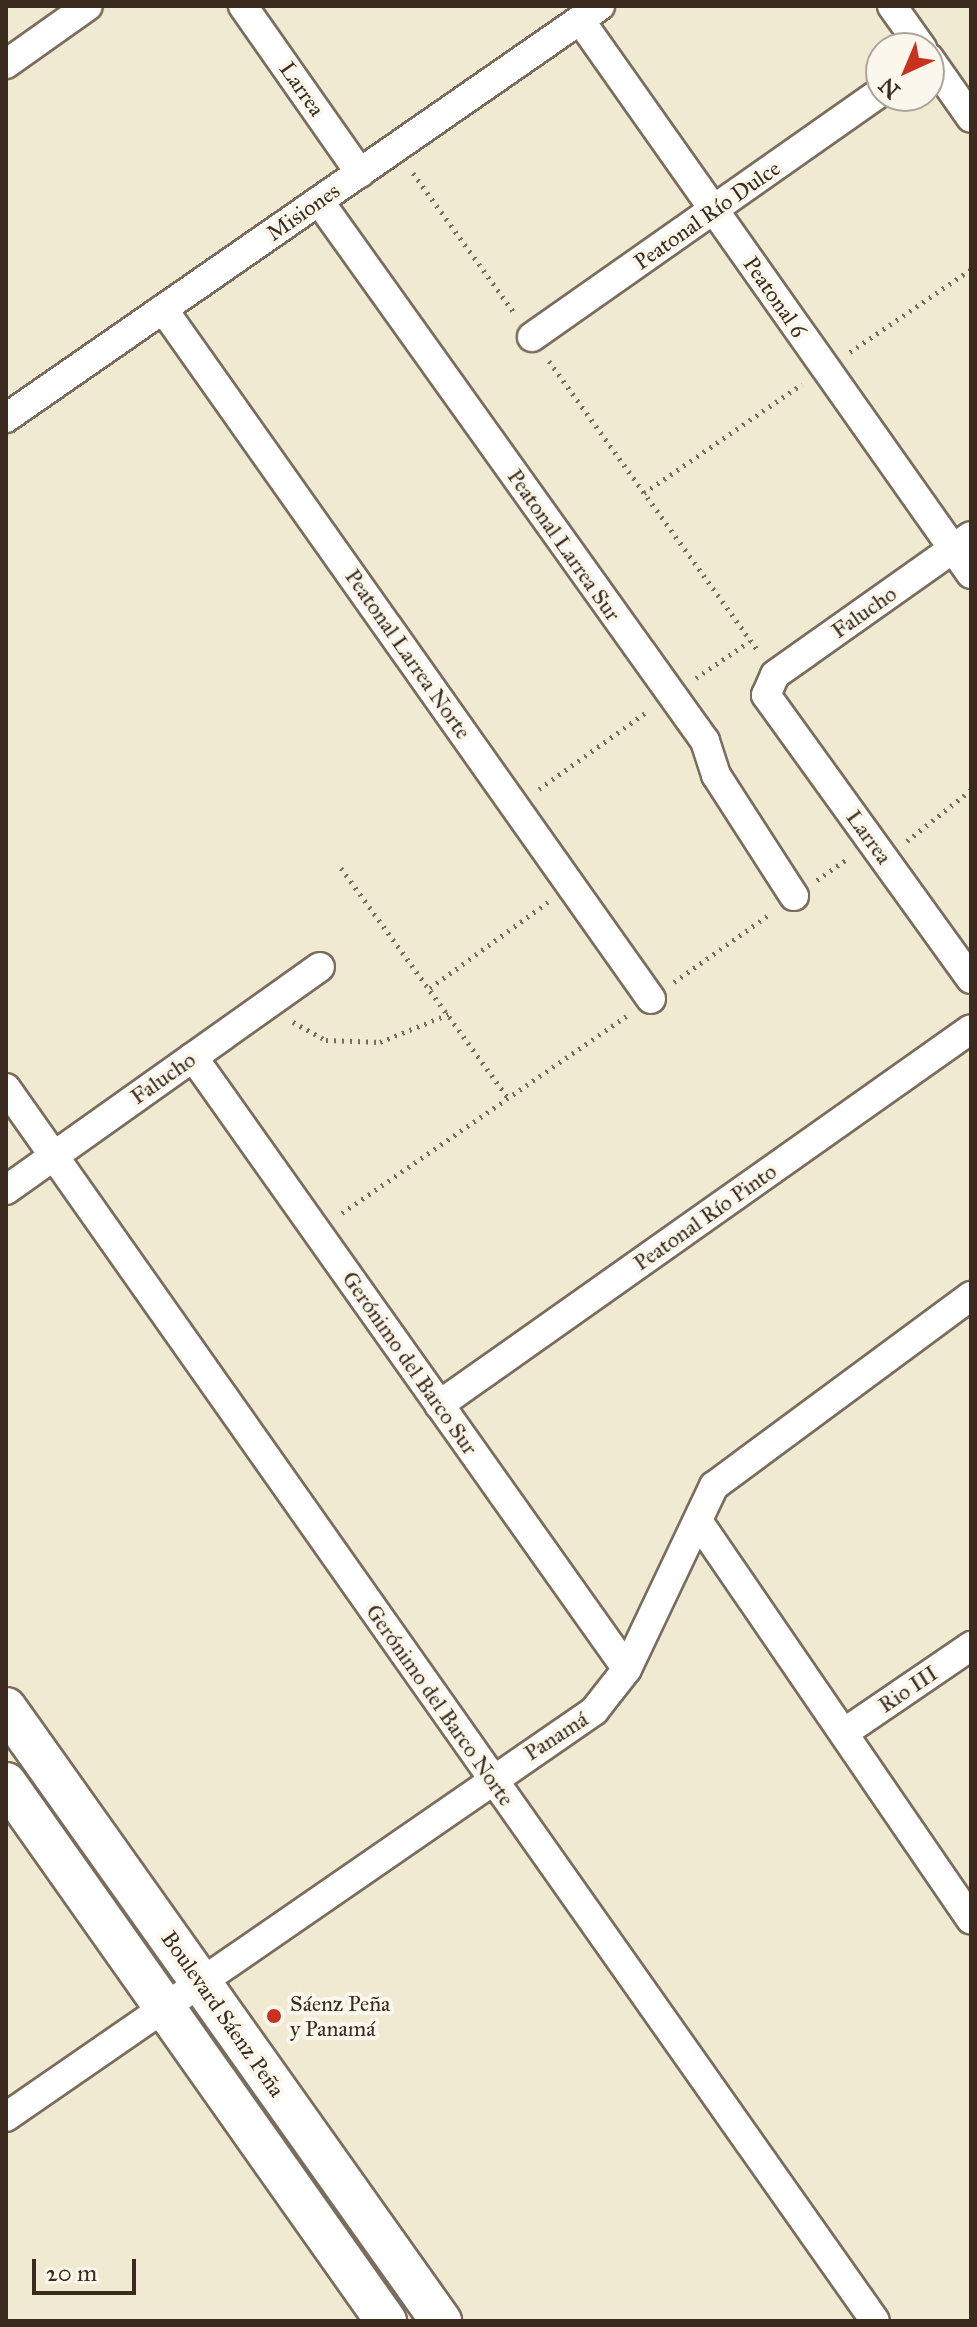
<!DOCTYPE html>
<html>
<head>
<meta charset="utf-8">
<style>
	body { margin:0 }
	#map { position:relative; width:977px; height:2327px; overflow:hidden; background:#f0ead2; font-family:"IM FELL Great Primer",serif }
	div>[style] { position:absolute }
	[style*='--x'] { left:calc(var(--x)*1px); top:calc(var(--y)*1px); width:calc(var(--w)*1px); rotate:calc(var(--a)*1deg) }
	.path>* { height:5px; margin-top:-2.5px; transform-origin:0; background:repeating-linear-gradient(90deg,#7a6d5d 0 2px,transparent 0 8px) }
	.roads { filter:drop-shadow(2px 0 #7a6d5d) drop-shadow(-2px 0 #7a6d5d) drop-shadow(0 2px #7a6d5d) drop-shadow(0 -2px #7a6d5d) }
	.street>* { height:28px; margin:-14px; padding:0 14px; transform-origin:14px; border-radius:14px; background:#fff }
	.secondary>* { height:40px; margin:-20px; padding:0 20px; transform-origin:20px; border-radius:20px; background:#fff }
	.dots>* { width:22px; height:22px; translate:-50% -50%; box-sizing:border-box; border:4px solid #fbf7ec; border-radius:50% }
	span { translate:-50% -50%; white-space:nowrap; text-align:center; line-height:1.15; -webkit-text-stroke:8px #fbf7ec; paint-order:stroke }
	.street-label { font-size:22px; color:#3b2a1e }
	.poi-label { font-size:22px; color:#3b2a1e }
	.left { translate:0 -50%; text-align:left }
	.frame { position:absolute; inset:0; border:8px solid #3b2a1e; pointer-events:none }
	.north { position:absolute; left:865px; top:32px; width:80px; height:80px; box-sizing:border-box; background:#fbf7ec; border:2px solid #aea59a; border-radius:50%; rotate:224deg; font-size:22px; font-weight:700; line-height:32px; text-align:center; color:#3b2a1e }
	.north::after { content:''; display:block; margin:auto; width:28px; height:36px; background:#c8321e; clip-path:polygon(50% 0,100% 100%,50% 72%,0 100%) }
	.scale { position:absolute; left:32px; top:2259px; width:104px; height:36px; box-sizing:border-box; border:4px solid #3b2a1e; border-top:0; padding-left:10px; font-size:24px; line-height:28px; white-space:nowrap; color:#3b2a1e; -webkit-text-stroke:6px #fbf7ec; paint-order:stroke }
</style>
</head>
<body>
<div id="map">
	<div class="path">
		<div style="--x:413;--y:173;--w:174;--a:54.1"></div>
		<div style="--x:850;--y:352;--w:147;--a:-34.4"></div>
		<div style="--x:549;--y:361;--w:357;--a:54.2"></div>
		<div style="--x:644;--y:493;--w:192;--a:-34.6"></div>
		<div style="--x:696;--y:678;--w:65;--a:-34.4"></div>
		<div style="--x:539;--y:789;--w:134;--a:-35.6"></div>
		<div style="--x:907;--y:841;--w:82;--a:-38.6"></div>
		<div style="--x:341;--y:868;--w:284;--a:54"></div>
		<div style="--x:817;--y:880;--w:38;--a:-35"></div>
		<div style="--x:674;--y:982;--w:118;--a:-35.3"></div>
		<div style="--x:430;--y:988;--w:146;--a:-36.1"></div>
		<div style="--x:293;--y:1022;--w:38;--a:29"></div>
		<div style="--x:326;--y:1040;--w:54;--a:2.1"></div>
		<div style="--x:380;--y:1042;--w:74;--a:-22.1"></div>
		<div style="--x:342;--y:1213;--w:346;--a:-34.7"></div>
	</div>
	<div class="roads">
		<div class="street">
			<div style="--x:243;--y:6;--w:204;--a:55"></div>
			<div style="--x:892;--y:6;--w:52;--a:54.5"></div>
			<div style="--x:580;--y:20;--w:678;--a:54.79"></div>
			<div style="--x:929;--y:58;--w:73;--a:55"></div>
			<div style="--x:6;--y:64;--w:100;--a:-35.3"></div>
			<div style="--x:319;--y:201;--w:664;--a:54.44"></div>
			<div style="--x:705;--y:741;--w:36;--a:72"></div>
			<div style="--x:716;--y:775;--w:144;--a:57.2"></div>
			<div style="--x:163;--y:309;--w:845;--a:54.73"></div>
			<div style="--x:532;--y:337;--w:426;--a:-35.1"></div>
			<div style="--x:6;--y:418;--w:723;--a:-34.75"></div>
			<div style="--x:971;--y:536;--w:240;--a:144.7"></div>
			<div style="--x:775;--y:675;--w:22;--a:114"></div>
			<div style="--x:766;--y:695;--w:350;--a:54.2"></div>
			<div style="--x:193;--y:1057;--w:750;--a:54.66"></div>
			<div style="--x:6;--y:1088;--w:1508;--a:54.82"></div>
			<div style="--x:6;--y:1190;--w:385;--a:-35.4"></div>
			<div style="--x:439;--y:1405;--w:651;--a:-35.25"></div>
			<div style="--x:698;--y:1521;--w:483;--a:55.6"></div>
			<div style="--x:845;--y:1732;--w:153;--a:-34.3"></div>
			<div style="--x:6;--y:2117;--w:715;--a:-34.62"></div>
			<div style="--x:594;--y:1711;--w:53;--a:-51.8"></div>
			<div style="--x:627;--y:1669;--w:203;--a:-64.6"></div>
			<div style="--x:714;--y:1486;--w:320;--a:-36.5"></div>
		</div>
		<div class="secondary">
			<div style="--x:6;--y:1708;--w:752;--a:54.64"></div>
			<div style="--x:6;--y:1783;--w:659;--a:54.77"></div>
		</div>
	</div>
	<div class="dots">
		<div style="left:274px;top:2016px;background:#c8321e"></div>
	</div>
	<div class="street-label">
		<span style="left:302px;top:89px;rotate:55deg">Larrea</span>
		<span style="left:303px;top:212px;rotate:-35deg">Misiones</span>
		<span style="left:707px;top:215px;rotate:-35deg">Peatonal Río Dulce</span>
		<span style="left:775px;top:297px;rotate:55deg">Peatonal 6</span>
		<span style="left:564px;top:545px;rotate:55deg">Peatonal Larrea Sur</span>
		<span style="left:864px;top:612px;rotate:-35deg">Falucho</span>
		<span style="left:408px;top:654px;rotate:55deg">Peatonal Larrea Norte</span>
		<span style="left:869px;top:837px;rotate:54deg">Larrea</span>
		<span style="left:163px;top:1078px;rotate:-35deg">Falucho</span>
		<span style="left:705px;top:1217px;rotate:-35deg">Peatonal Río Pinto</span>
		<span style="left:410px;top:1363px;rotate:55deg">Gerónimo del Barco Sur</span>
		<span style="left:908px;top:1689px;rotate:-34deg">Rio III</span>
		<span style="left:440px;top:1705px;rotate:55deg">Gerónimo del Barco Norte</span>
		<span style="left:556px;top:1736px;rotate:-33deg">Panamá</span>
		<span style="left:223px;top:2014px;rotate:55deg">Boulevard Sáenz Peña</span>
	</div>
	<div class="poi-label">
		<span class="left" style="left:290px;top:2016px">Sáenz Peña<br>y Panamá</span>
	</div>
	<div class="frame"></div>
	<div class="north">N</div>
	<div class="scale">20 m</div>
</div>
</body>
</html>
